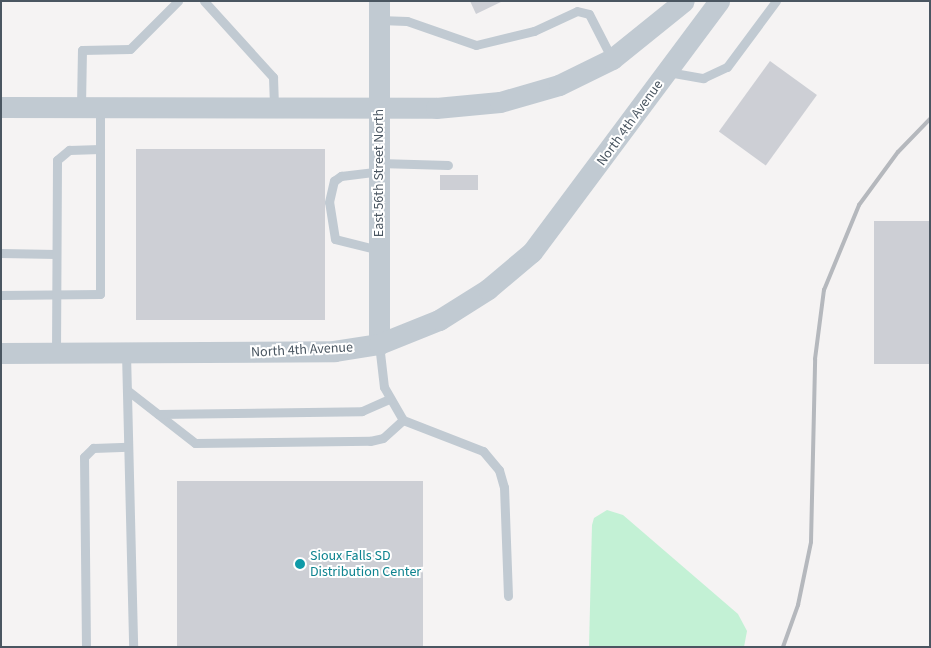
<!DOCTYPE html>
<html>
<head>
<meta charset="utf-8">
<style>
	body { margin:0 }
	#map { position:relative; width:931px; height:648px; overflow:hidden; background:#f5f3f3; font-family:"Source Sans 3",sans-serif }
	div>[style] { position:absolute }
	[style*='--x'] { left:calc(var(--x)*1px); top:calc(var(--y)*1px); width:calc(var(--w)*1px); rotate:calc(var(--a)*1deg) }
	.green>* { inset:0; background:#c3f1d5 }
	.building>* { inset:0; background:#cdcfd5; transform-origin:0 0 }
	.service>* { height:9px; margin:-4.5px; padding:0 4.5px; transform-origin:4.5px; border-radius:4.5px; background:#c1cad2 }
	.tertiary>* { height:21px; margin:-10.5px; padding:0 10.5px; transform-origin:10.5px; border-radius:10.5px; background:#c1cad2 }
	.rail>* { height:4px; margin:-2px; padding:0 2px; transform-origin:2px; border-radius:2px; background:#b5b8bd }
	.dots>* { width:14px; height:14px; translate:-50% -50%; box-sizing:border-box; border:2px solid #fff; border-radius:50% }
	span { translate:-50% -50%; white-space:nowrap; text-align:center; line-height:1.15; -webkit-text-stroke:4px #fff; paint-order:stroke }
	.street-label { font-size:14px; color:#4a5661 }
	.culture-label { font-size:14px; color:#0d838f }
	.left { translate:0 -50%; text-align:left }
	.frame { position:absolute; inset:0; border:2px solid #4a5661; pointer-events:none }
</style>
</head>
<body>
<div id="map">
	<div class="green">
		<div style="clip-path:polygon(607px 510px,623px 515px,738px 614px,747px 631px,744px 647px,589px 647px,592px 525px,594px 518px)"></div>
	</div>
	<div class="building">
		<div style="clip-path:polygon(470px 1px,503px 1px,476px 14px)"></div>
		<div style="left:770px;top:61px;width:58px;height:87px;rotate:36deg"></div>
		<div style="left:136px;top:149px;width:189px;height:171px"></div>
		<div style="left:478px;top:175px;width:15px;height:38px;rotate:90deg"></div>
		<div style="left:874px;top:221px;width:56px;height:143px"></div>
		<div style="left:177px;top:481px;width:246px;height:166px"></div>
	</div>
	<div class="service">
		<div style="--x:204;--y:1;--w:103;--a:47.8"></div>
		<div style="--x:273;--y:77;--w:30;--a:88"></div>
		<div style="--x:379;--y:20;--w:28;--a:2"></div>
		<div style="--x:407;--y:21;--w:73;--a:19.2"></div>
		<div style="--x:476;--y:45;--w:60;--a:-13.6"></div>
		<div style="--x:534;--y:31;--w:47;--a:-24.9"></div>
		<div style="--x:577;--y:11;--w:12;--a:14"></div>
		<div style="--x:589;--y:14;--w:51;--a:62.9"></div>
		<div style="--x:668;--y:72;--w:36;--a:10"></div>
		<div style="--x:703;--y:78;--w:26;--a:-25"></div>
		<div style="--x:727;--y:67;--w:82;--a:-53.4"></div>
		<div style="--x:81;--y:106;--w:56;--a:-89"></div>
		<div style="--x:82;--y:50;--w:48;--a:-1.2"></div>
		<div style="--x:130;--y:49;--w:68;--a:-45"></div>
		<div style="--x:379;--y:163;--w:69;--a:1.7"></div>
		<div style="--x:379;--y:250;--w:45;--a:-166"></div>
		<div style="--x:335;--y:239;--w:37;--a:-99"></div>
		<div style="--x:329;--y:202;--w:22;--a:-77"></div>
		<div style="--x:334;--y:181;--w:9;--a:-36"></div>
		<div style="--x:341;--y:176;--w:38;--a:-7"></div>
		<div style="--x:1;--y:253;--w:55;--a:1"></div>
		<div style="--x:1;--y:295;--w:99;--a:-0.6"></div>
		<div style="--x:100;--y:294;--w:145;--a:-90"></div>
		<div style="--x:379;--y:344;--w:43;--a:83.4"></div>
		<div style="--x:384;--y:387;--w:38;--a:60"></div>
		<div style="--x:403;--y:420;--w:86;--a:21.2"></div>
		<div style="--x:483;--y:451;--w:25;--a:50"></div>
		<div style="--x:499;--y:470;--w:18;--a:74"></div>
		<div style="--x:504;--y:487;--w:109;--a:87.9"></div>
		<div style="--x:56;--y:353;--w:193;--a:-89.7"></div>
		<div style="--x:57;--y:160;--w:16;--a:-40"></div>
		<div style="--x:69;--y:150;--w:31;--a:-2"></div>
		<div style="--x:100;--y:149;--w:41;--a:-90"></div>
		<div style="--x:126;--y:353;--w:294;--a:88.6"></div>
		<div style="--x:127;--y:390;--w:86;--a:37.9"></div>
		<div style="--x:195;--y:443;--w:175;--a:-0.7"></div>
		<div style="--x:370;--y:441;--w:13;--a:-13"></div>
		<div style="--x:383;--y:438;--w:27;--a:-42"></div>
		<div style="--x:158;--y:414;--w:204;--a:-0.8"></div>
		<div style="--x:362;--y:411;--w:30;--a:-24"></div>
		<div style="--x:86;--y:647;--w:190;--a:-90.6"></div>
		<div style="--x:84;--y:457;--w:13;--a:-45"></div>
		<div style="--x:93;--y:448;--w:35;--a:-2"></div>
	</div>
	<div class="tertiary">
		<div style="--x:1;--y:107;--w:435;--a:0.1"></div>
		<div style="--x:436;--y:108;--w:64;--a:-5.4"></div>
		<div style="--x:500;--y:102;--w:61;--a:-16.1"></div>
		<div style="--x:559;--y:85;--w:59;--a:-26.1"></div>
		<div style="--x:612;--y:59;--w:92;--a:-38.9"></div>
		<div style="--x:379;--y:344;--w:343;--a:-90"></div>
		<div style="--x:1;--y:353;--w:333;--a:-0.3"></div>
		<div style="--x:334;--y:351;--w:46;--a:-8.8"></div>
		<div style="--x:379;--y:344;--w:65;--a:-21.8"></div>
		<div style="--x:439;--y:320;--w:58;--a:-32.3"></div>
		<div style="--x:488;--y:289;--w:57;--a:-40.1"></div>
		<div style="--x:532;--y:252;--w:313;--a:-53.3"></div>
	</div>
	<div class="rail">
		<div style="--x:783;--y:647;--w:45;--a:-70.3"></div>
		<div style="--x:798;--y:605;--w:64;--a:-78.3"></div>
		<div style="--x:811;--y:542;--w:183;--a:-88.7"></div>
		<div style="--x:815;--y:359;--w:70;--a:-82.6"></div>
		<div style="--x:824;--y:290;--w:92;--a:-67.6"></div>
		<div style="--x:859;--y:205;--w:66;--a:-53.7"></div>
		<div style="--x:898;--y:152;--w:46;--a:-45.9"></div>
	</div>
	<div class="dots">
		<div style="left:300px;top:564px;background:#0f9aa8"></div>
	</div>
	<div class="street-label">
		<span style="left:630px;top:123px;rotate:-54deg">North 4th Avenue</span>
		<span style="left:379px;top:173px;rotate:-90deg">East 56th Street North</span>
		<span style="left:302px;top:350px;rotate:-3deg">North 4th Avenue</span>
	</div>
	<div class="culture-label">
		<span class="left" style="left:310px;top:564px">Sioux Falls SD<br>Distribution Center</span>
	</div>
	<div class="frame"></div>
</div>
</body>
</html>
